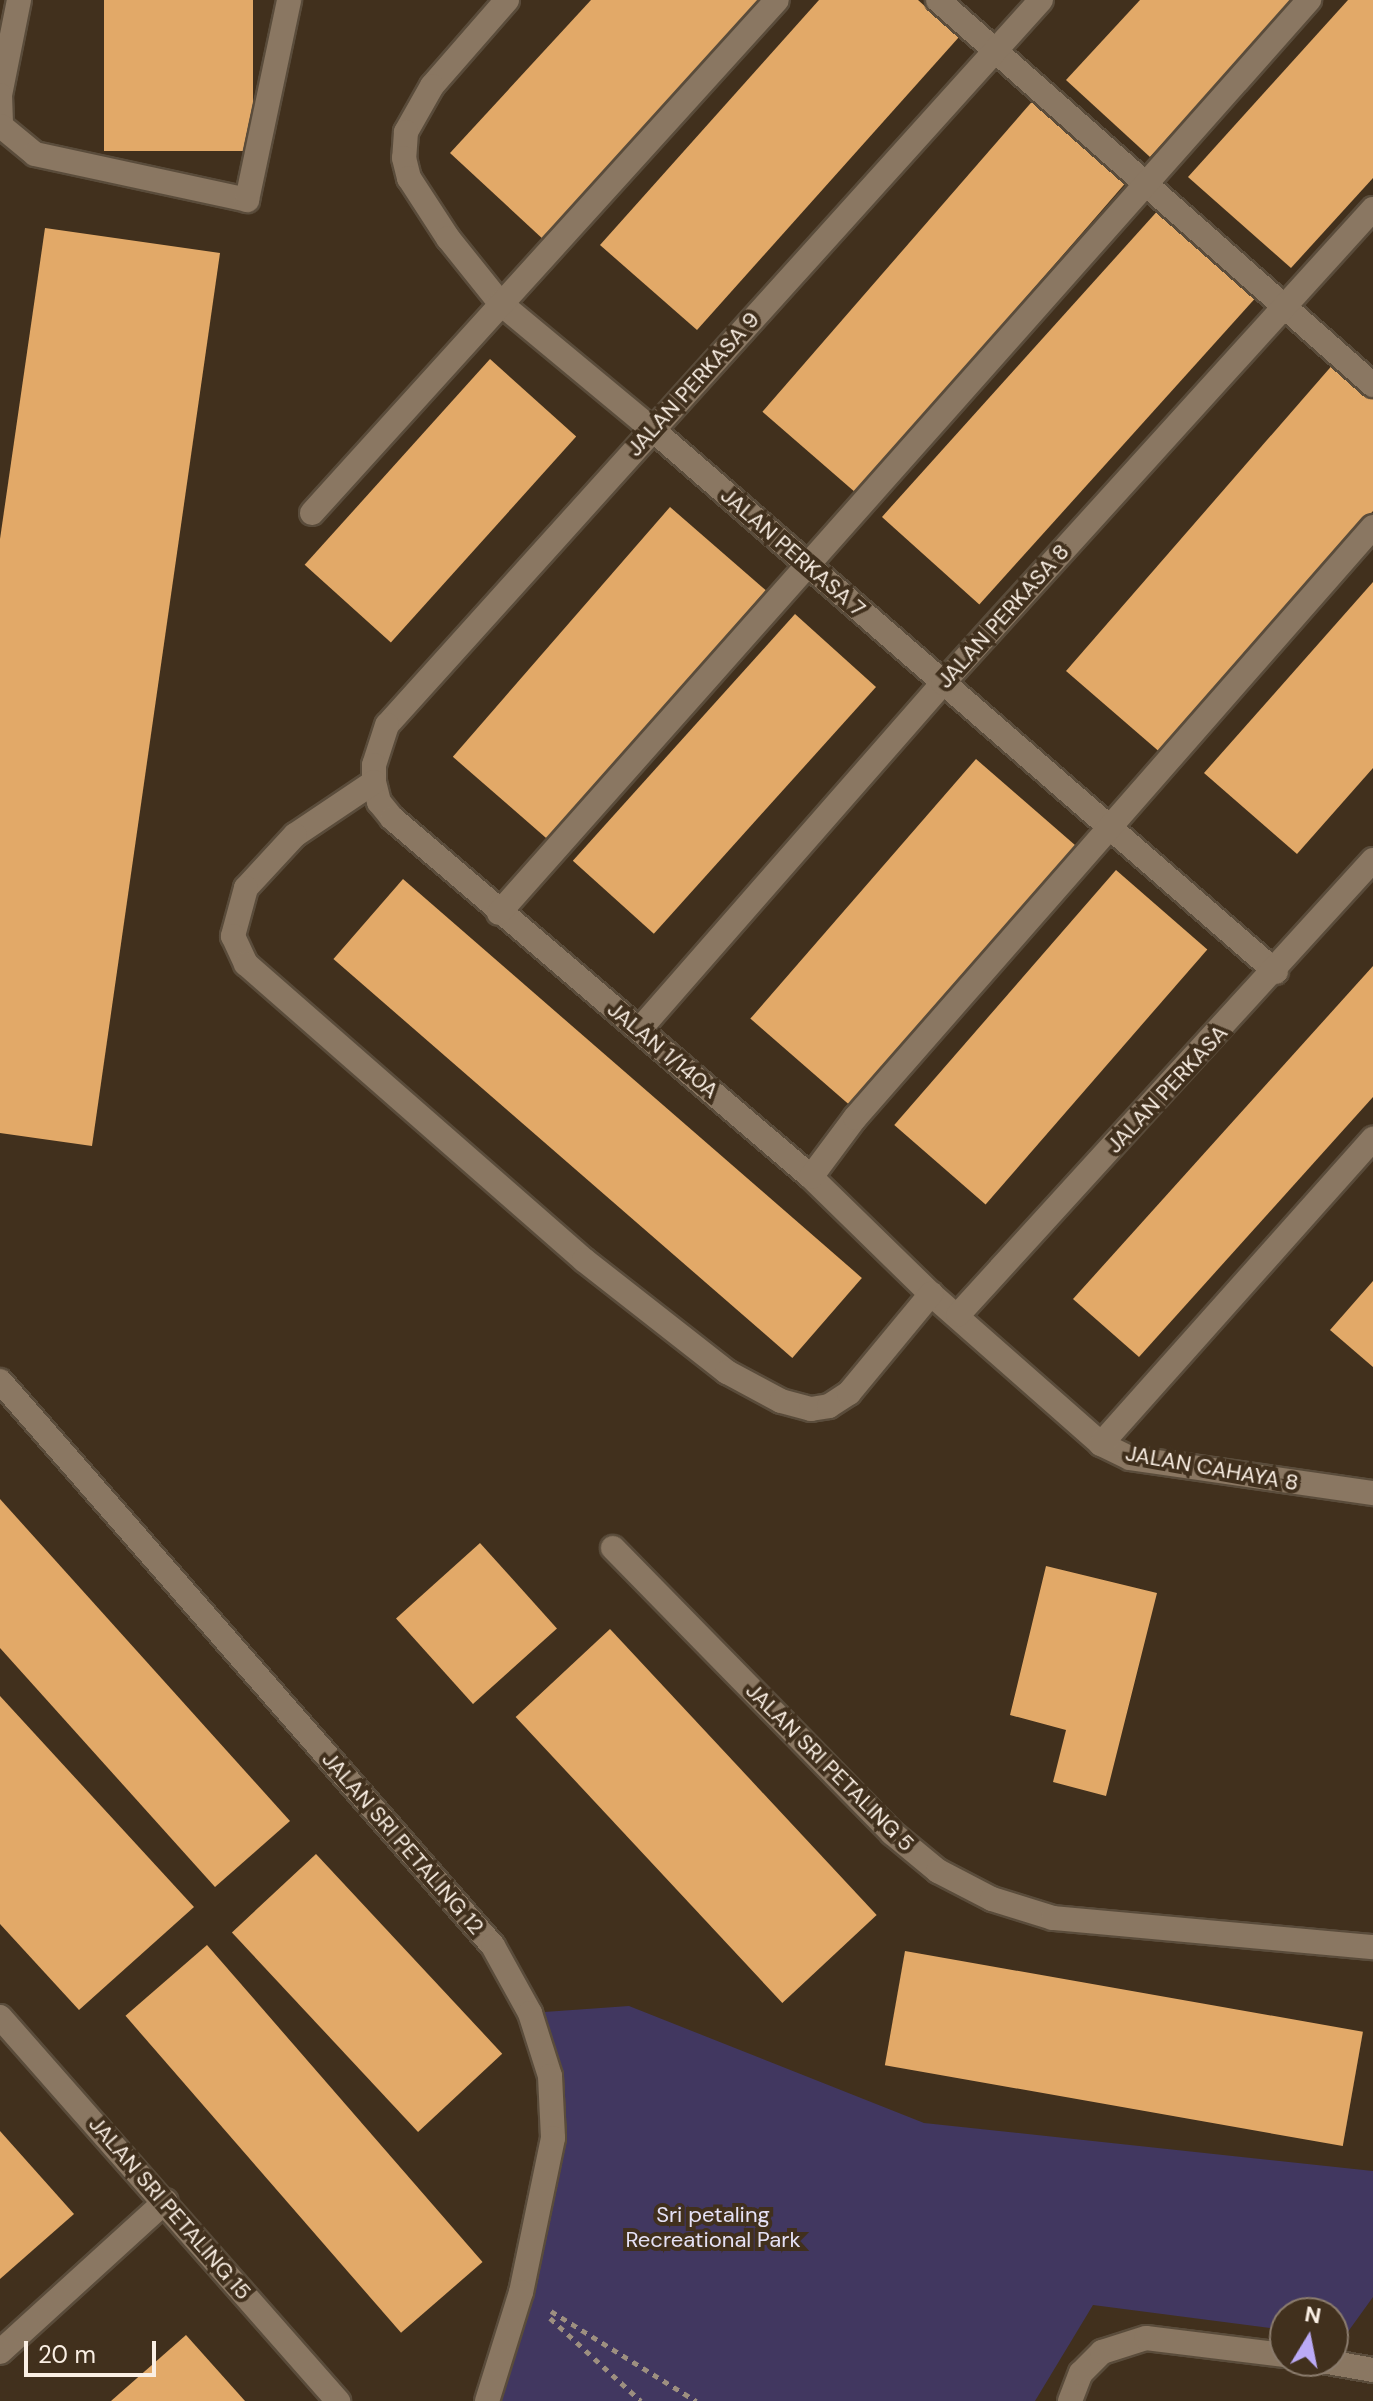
<!DOCTYPE html>
<html>
<head>
<meta charset="utf-8">
<style>
	body { margin:0 }
	#map { position:relative; width:1373px; height:2401px; overflow:hidden; background:#41301d; font-family:"DM Sans",sans-serif }
	div>[style] { position:absolute }
	[style*='--x'] { left:calc(var(--x)*1px); top:calc(var(--y)*1px); width:calc(var(--w)*1px); rotate:calc(var(--a)*1deg) }
	.green>* { inset:0; background:#413760 }
	.building>* { inset:0; background:#e2a968; transform-origin:0 0 }
	.path>* { height:5px; margin-top:-2.5px; transform-origin:0; background:repeating-linear-gradient(90deg,#9d8f80 0 6px,transparent 0 12px) }
	.roads { filter:drop-shadow(2px 0 #5a4c3b) drop-shadow(-2px 0 #5a4c3b) drop-shadow(0 2px #5a4c3b) drop-shadow(0 -2px #5a4c3b) }
	.minor>* { height:24px; margin:-12px; padding:0 12px; transform-origin:12px; border-radius:12px; background:#8a7762 }
	span { translate:-50% -50%; white-space:nowrap; text-align:center; line-height:1.15; -webkit-text-stroke:8px #41301d; paint-order:stroke }
	.street-label { font-size:22px; color:#faefe4 }
	.park-label { font-size:22px; color:#e5e1f5 }
	.north { position:absolute; left:1269px; top:2297px; width:80px; height:80px; box-sizing:border-box; background:#41301d; border:2px solid #8b7c6d; border-radius:50%; rotate:10deg; font-size:22px; font-weight:700; line-height:32px; text-align:center; color:#faefe4 }
	.north::after { content:''; display:block; margin:auto; width:28px; height:36px; background:#bbaaf6; clip-path:polygon(50% 0,100% 100%,50% 72%,0 100%) }
	.scale { position:absolute; left:24px; top:2341px; width:132px; height:36px; box-sizing:border-box; border:4px solid #faefe4; border-top:0; padding-left:10px; font-size:24px; line-height:28px; white-space:nowrap; color:#faefe4; -webkit-text-stroke:6px #41301d; paint-order:stroke }
</style>
</head>
<body>
<div id="map">
	<div class="green">
		<div style="clip-path:polygon(629px 2006px,924px 2123px,1373px 2171px,1373px 2297px,1342px 2340px,1333px 2338px,1333px 2313px,1285px 2313px,1285px 2330px,1093px 2305px,1035px 2401px,487px 2401px,553px 2138px,530px 2013px)"></div>
	</div>
	<div class="building">
		<div style="left:104px;top:0;width:149px;height:151px"></div>
		<div style="clip-path:polygon(591px 0,768px 0,545px 241px,450px 153px)"></div>
		<div style="clip-path:polygon(819px 0,918px 0,959px 37px,697px 330px,600px 245px)"></div>
		<div style="clip-path:polygon(1140px 0,1295px 0,1150px 157px,1066px 80px)"></div>
		<div style="clip-path:polygon(1348px 0,1373px 0,1373px 178px,1291px 268px,1188px 177px)"></div>
		<div style="left:1036px;top:97px;width:124px;height:417px;rotate:41deg"></div>
		<div style="left:1161px;top:207px;width:131px;height:417px;rotate:42deg"></div>
		<div style="clip-path:polygon(45px 228px,220px 253px,92px 1146px,0 1133px,0 539px)"></div>
		<div style="left:490px;top:359px;width:116px;height:277px;rotate:42deg"></div>
		<div style="clip-path:polygon(1335px 362px,1373px 394px,1373px 511px,1162px 754px,1066px 671px)"></div>
		<div style="left:670px;top:507px;width:127px;height:331px;rotate:41deg"></div>
		<div style="clip-path:polygon(1373px 582px,1373px 768px,1297px 854px,1204px 773px)"></div>
		<div style="left:795px;top:614px;width:109px;height:332px;rotate:42deg"></div>
		<div style="left:976px;top:759px;width:133px;height:344px;rotate:41deg"></div>
		<div style="left:1116px;top:870px;width:121px;height:338px;rotate:41deg"></div>
		<div style="left:403px;top:879px;width:608px;height:106px;rotate:41deg"></div>
		<div style="clip-path:polygon(1373px 966px,1373px 1097px,1139px 1357px,1073px 1299px)"></div>
		<div style="clip-path:polygon(1373px 1281px,1373px 1367px,1330px 1330px)"></div>
		<div style="clip-path:polygon(0 1499px,290px 1821px,215px 1887px,0 1648px)"></div>
		<div style="left:480px;top:1543px;width:115px;height:113px;rotate:48deg"></div>
		<div style="clip-path:polygon(1046px 1566px,1157px 1593px,1106px 1796px,1053px 1782px,1066px 1730px,1010px 1715px)"></div>
		<div style="left:610px;top:1629px;width:391px;height:129px;rotate:47deg"></div>
		<div style="clip-path:polygon(0 1696px,194px 1907px,79px 2010px,0 1924px)"></div>
		<div style="left:316px;top:1854px;width:273px;height:115px;rotate:47deg"></div>
		<div style="left:207px;top:1945px;width:420px;height:108px;rotate:49deg"></div>
		<div style="left:905px;top:1951px;width:465px;height:116px;rotate:10deg"></div>
		<div style="clip-path:polygon(0 2131px,74px 2214px,0 2279px)"></div>
		<div style="clip-path:polygon(186px 2335px,245px 2401px,111px 2401px)"></div>
	</div>
	<div class="path">
		<div style="--x:551;--y:2311;--w:171;--a:31.8"></div>
		<div style="--x:550;--y:2318;--w:123;--a:42.4"></div>
	</div>
	<div class="roads">
		<div class="minor">
			<div style="--x:19;--y:0;--w:97;--a:101.3"></div>
			<div style="--x:0;--y:95;--w:31;--a:88"></div>
			<div style="--x:1;--y:126;--w:44;--a:39.5"></div>
			<div style="--x:35;--y:154;--w:217;--a:12.2"></div>
			<div style="--x:247;--y:200;--w:204;--a:-78.1"></div>
			<div style="--x:507;--y:0;--w:114;--a:131.1"></div>
			<div style="--x:432;--y:86;--w:53;--a:119.5"></div>
			<div style="--x:406;--y:132;--w:26;--a:94"></div>
			<div style="--x:404;--y:158;--w:21;--a:76"></div>
			<div style="--x:409;--y:178;--w:72;--a:57"></div>
			<div style="--x:448;--y:238;--w:83;--a:51.3"></div>
			<div style="--x:500;--y:303;--w:197;--a:39.7"></div>
			<div style="--x:652;--y:429;--w:827;--a:41.03"></div>
			<div style="--x:938;--y:0;--w:581;--a:41.51"></div>
			<div style="--x:1041;--y:0;--w:976;--a:132.05"></div>
			<div style="--x:387;--y:725;--w:42;--a:108"></div>
			<div style="--x:374;--y:765;--w:17;--a:90"></div>
			<div style="--x:374;--y:782;--w:21;--a:76"></div>
			<div style="--x:379;--y:802;--w:21;--a:51"></div>
			<div style="--x:392;--y:818;--w:552;--a:40.59"></div>
			<div style="--x:811;--y:1177;--w:168;--a:44.3"></div>
			<div style="--x:931;--y:1294;--w:227;--a:41.4"></div>
			<div style="--x:1101;--y:1444;--w:32;--a:26"></div>
			<div style="--x:1130;--y:1458;--w:246;--a:8.2"></div>
			<div style="--x:312;--y:513;--w:692;--a:-47.81"></div>
			<div style="--x:374;--y:782;--w:95;--a:146.1"></div>
			<div style="--x:295;--y:835;--w:72;--a:132.8"></div>
			<div style="--x:246;--y:888;--w:50;--a:105.2"></div>
			<div style="--x:233;--y:936;--w:31;--a:65"></div>
			<div style="--x:246;--y:964;--w:449;--a:41.2"></div>
			<div style="--x:584;--y:1260;--w:182;--a:38.1"></div>
			<div style="--x:727;--y:1372;--w:61;--a:28.2"></div>
			<div style="--x:781;--y:1401;--w:31;--a:15"></div>
			<div style="--x:811;--y:1409;--w:18;--a:-9"></div>
			<div style="--x:829;--y:1406;--w:24;--a:-33"></div>
			<div style="--x:849;--y:1393;--w:129;--a:-50.4"></div>
			<div style="--x:499;--y:913;--w:1221;--a:-48.42"></div>
			<div style="--x:640;--y:1029;--w:460;--a:-48.8"></div>
			<div style="--x:943;--y:683;--w:640;--a:-47.79"></div>
			<div style="--x:811;--y:1177;--w:74;--a:-53.3"></div>
			<div style="--x:855;--y:1118;--w:786;--a:-48.77"></div>
			<div style="--x:958;--y:1315;--w:616;--a:-47.63"></div>
			<div style="--x:0;--y:1381;--w:750;--a:48.89"></div>
			<div style="--x:493;--y:1946;--w:77;--a:61.1"></div>
			<div style="--x:530;--y:2013;--w:66;--a:72.4"></div>
			<div style="--x:550;--y:2076;--w:62;--a:87.2"></div>
			<div style="--x:553;--y:2138;--w:157;--a:101.7"></div>
			<div style="--x:521;--y:2292;--w:114;--a:107.3"></div>
			<div style="--x:1101;--y:1444;--w:409;--a:-48.3"></div>
			<div style="--x:613;--y:1548;--w:399;--a:45.6"></div>
			<div style="--x:892;--y:1833;--w:60;--a:39.6"></div>
			<div style="--x:938;--y:1871;--w:61;--a:27.4"></div>
			<div style="--x:992;--y:1899;--w:64;--a:17.3"></div>
			<div style="--x:1053;--y:1918;--w:321;--a:5.2"></div>
			<div style="--x:0;--y:2017;--w:512;--a:48.65"></div>
			<div style="--x:0;--y:2352;--w:224;--a:-42.3"></div>
			<div style="--x:1322;--y:2361;--w:52;--a:10"></div>
			<div style="--x:1070;--y:2401;--w:30;--a:-69"></div>
			<div style="--x:1081;--y:2373;--w:30;--a:-45"></div>
			<div style="--x:1102;--y:2352;--w:46;--a:-17.7"></div>
			<div style="--x:1146;--y:2338;--w:140;--a:7"></div>
		</div>
	</div>
	<div class="street-label">
		<span style="left:693px;top:384px;rotate:-48deg">JALAN PERKASA 9</span>
		<span style="left:793px;top:552px;rotate:41deg">JALAN PERKASA 7</span>
		<span style="left:1003px;top:616px;rotate:-48deg">JALAN PERKASA 8</span>
		<span style="left:663px;top:1050px;rotate:40deg">JALAN 1/140A</span>
		<span style="left:1167px;top:1089px;rotate:-47deg">JALAN PERKASA</span>
		<span style="left:1212px;top:1468px;rotate:10deg">JALAN CAHAYA 8</span>
		<span style="left:830px;top:1767px;rotate:45deg">JALAN SRI PETALING 5</span>
		<span style="left:403px;top:1843px;rotate:49deg">JALAN SRI PETALING 12</span>
		<span style="left:170px;top:2208px;rotate:49deg">JALAN SRI PETALING 15</span>
	</div>
	<div class="park-label">
		<span style="left:713px;top:2227px">Sri petaling<br>Recreational Park</span>
	</div>
	<div class="north">N</div>
	<div class="scale">20 m</div>
</div>
</body>
</html>
